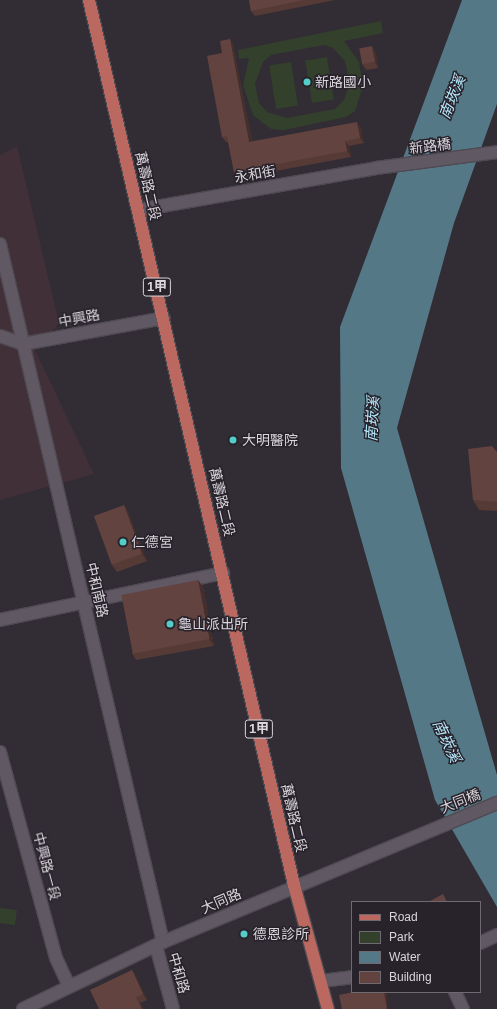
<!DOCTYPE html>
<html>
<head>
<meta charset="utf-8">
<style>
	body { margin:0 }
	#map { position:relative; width:497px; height:1009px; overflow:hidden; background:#322c35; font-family:Helvetica,"Noto Sans TC",sans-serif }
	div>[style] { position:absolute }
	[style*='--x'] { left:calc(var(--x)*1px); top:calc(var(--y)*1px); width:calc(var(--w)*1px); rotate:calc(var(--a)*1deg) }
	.commercial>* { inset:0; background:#423038 }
	.green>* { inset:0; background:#33402b; transform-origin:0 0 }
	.water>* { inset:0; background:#547886 }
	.roads { filter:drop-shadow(1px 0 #4f4a52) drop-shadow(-1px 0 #4f4a52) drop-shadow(0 1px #4f4a52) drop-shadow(0 -1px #4f4a52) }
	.minor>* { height:12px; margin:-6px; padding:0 6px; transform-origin:6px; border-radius:6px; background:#605863 }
	.major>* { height:12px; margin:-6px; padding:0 6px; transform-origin:6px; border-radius:6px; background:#bb6960 }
	.wall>* { inset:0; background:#553a36 }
	.shaded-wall>* { inset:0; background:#452f2c; transform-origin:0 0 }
	.building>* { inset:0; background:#63433f; transform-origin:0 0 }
	.dots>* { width:11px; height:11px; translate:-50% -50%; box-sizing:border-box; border:2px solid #28222b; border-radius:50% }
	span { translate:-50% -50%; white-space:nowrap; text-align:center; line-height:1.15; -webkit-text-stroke:3px #28222b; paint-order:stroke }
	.shield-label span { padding:1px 3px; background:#28222b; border:1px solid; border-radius:3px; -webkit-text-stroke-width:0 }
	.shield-label { font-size:13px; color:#d9d5db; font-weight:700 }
	.poi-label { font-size:14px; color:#d9d5db }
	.left { translate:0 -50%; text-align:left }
	.street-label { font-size:14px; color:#d9d5db }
	.water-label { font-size:15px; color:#b6ebff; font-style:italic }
	.legend { position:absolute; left:351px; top:901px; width:130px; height:92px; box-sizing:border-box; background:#28222b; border:1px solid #6f6a71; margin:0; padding:5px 7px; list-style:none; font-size:12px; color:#d9d5db }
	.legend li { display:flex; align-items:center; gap:8px; height:20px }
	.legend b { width:20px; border:1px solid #6f6a71 }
</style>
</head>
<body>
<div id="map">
	<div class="commercial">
		<div style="clip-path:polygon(17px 146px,59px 323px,35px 350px,94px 474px,0 500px,0 155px)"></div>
	</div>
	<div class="green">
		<div style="clip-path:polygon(evenodd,381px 21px,383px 33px,344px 41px,359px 62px,363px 86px,355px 111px,346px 117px,284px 130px,271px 129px,253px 115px,243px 85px,249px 58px,239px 59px,238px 50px,381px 21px,324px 45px,333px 48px,345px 61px,350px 83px,344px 100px,335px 109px,287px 118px,267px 112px,259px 103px,255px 84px,263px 62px,271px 55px,324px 45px)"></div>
		<div style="left:327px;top:57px;width:43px;height:22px;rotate:81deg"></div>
		<div style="left:291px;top:62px;width:44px;height:22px;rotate:81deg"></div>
		<div style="left:0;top:908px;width:17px;height:15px;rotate:7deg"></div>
	</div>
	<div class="water">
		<div style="clip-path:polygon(462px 0,497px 0,497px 104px,454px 223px,397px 428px,497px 775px,497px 907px,435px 800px,341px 468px,340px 327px)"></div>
	</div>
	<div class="roads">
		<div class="minor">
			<div style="--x:139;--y:210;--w:241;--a:-10"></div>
			<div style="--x:376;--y:168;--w:122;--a:-7.5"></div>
			<div style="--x:0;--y:244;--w:717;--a:76.86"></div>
			<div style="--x:0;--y:336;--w:24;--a:19"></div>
			<div style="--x:23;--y:344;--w:143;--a:-10.4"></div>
			<div style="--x:0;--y:620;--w:228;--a:-11.9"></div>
			<div style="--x:0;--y:752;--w:213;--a:74.8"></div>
			<div style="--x:56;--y:958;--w:31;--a:65"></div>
			<div style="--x:480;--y:943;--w:19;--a:-25"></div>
			<div style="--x:156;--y:946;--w:65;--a:74.9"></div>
			<div style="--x:321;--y:981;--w:31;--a:-7"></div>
			<div style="--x:455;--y:992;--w:19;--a:65"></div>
			<div style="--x:23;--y:1009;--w:155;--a:-25.6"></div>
			<div style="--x:163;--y:942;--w:362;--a:-22.6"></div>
		</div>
		<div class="major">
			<div style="--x:89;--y:0;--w:908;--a:76.96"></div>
			<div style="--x:294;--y:885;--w:129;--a:74.7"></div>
		</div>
	</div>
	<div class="wall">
		<div style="clip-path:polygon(249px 0,335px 0,255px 16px,251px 11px)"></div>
		<div style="clip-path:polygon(230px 39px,233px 44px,252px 141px,361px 127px,364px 143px,349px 146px,351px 157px,238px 178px,234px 172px,228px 142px,226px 142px,222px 137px,222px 53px)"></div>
		<div style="clip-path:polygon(376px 52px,378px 68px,366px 70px,362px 64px)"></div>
		<div style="clip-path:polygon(497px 452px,497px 511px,479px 510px,473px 500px)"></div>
		<div style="clip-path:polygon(124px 505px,128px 512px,147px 561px,117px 572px,112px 565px)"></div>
		<div style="clip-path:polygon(198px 580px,203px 587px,214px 646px,136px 660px,132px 653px)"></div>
		<div style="clip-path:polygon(132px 970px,136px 976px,147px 1000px,140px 1003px,143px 1009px,99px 1009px)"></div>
	</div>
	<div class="shaded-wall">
		<div style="clip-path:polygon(230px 39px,233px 44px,253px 147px,249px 142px)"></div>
		<div style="clip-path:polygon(372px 46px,376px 52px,378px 68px,375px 62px)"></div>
		<div style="clip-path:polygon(357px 122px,361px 127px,364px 143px,360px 138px)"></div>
		<div style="clip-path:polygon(345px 141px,349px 146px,351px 157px,347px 151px)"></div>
		<div style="clip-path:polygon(124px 505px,128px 512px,147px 561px,142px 554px)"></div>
		<div style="clip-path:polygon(198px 580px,203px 587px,214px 646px,209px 639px)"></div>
		<div style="clip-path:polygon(132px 970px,136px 976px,147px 1000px,143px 994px)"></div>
		<div style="left:384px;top:992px;width:3px;height:17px"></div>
		<div style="clip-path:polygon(136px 997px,140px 1003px,143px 1009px,142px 1009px)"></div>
	</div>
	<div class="building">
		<div style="clip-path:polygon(249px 0,304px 0,251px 11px)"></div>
		<div style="clip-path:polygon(230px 39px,249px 142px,357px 122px,360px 138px,345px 141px,347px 151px,234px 172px,227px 136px,222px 137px,207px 56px,222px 53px,220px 41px)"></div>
		<div style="left:372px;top:46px;width:16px;height:13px;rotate:79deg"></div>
		<div style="clip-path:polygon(492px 446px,497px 452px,497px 502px,473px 500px,468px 449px)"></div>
		<div style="left:124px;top:505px;width:52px;height:32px;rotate:70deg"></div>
		<div style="left:198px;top:580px;width:60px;height:78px;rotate:79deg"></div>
		<div style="clip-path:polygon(443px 894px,447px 902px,428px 902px)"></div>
		<div style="clip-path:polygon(132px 970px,143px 994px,136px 997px,142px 1009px,99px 1009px,90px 990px)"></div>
		<div style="clip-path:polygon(354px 992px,384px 992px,387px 1009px,342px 1009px,339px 995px)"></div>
	</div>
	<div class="dots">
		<div style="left:307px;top:82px;background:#54cdc9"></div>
		<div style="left:233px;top:440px;background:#54cdc9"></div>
		<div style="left:123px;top:542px;background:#54cdc9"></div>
		<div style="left:170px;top:624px;background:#54cdc9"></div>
		<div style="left:244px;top:934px;background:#54cdc9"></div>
	</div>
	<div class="shield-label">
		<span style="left:157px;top:287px">1甲</span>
		<span style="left:259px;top:729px">1甲</span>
	</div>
	<div class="poi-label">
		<span class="left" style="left:315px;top:82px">新路國小</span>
		<span class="left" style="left:242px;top:440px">大明醫院</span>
		<span class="left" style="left:131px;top:542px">仁德宮</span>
		<span class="left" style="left:178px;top:624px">龜山派出所</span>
		<span class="left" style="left:253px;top:934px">德恩診所</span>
	</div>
	<div class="street-label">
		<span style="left:430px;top:146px;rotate:-7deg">新路橋</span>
		<span style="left:255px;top:174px;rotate:-10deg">永和街</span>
		<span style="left:148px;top:186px;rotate:77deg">萬壽路二段</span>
		<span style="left:79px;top:318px;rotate:-11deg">中興路</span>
		<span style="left:222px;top:502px;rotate:77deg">萬壽路二段</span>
		<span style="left:97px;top:590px;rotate:77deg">中和南路</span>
		<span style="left:460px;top:801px;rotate:-21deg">大同橋</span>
		<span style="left:294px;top:818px;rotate:77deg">萬壽路二段</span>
		<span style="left:47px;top:866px;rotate:75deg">中興路一段</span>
		<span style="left:221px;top:901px;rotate:-23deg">大同路</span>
		<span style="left:179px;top:973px;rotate:74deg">中和路</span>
	</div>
	<div class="water-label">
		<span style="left:452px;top:97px;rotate:-68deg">南崁溪</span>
		<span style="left:372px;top:419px;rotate:-87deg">南崁溪</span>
		<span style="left:447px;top:741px;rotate:65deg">南崁溪</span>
	</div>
	<ul class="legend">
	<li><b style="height:5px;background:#bb6960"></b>Road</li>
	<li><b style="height:11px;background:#33402b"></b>Park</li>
	<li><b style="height:11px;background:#547886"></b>Water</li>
	<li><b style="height:11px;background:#63433f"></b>Building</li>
	</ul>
</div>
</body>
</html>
